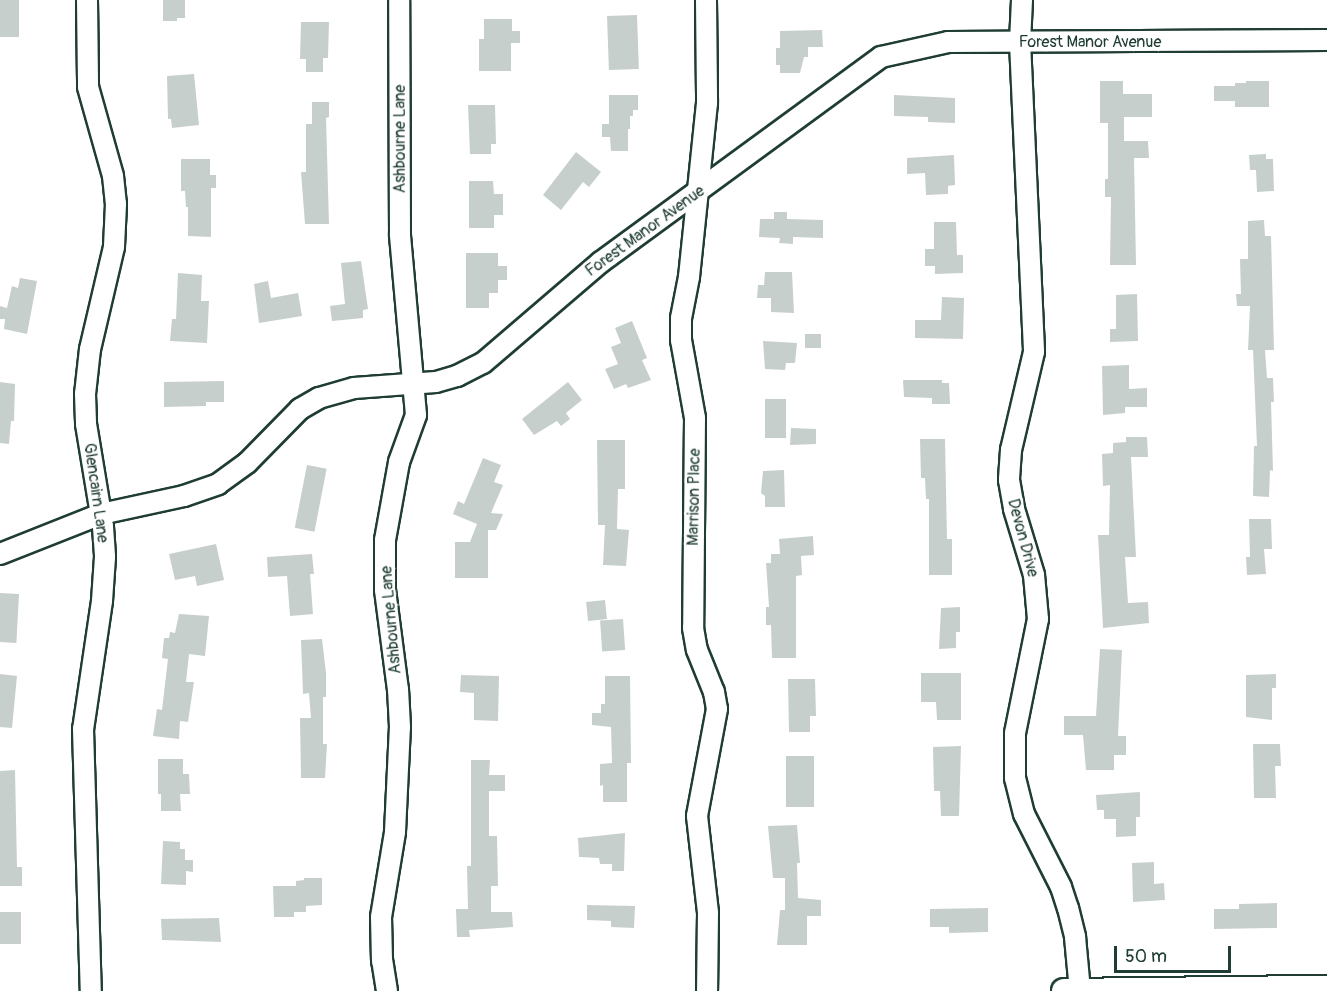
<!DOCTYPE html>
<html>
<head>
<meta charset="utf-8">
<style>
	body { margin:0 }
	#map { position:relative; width:1327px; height:991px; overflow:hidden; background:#fff; font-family:Pangolin,sans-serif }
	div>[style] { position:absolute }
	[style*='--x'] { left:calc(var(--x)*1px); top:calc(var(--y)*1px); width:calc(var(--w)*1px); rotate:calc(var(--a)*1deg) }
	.building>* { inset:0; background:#c7cfcc; transform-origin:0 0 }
	.roads { filter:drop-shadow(2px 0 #1f3d34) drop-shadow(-2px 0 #1f3d34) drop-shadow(0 2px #1f3d34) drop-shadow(0 -2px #1f3d34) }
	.minor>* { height:20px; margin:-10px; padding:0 10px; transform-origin:10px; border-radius:10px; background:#fff }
	.major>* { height:24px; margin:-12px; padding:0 12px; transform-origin:12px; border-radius:12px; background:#fff }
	span { translate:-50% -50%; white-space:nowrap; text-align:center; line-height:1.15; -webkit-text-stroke:4.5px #fff; paint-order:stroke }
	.street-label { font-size:16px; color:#1f3d34 }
	.scale { position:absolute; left:1114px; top:946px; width:117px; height:27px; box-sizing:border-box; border:3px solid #1f3d34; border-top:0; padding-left:8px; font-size:18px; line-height:21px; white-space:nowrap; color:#1f3d34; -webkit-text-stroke:4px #fff; paint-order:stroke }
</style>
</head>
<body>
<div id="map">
	<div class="building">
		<div style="left:0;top:0;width:19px;height:37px"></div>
		<div style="clip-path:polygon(163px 0,185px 0,185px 18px,177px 18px,177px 21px,163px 21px)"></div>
		<div style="left:637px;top:15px;width:54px;height:30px;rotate:88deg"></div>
		<div style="clip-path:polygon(484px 19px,512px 19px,512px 31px,520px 31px,520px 43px,511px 43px,511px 71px,479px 71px,479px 39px,484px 39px)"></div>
		<div style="clip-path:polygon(301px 22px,329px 22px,328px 58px,323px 58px,323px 72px,306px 72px,306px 59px,300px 59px)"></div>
		<div style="clip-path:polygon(822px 30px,823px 47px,808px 47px,808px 57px,804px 57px,800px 73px,780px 73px,780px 65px,776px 65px,776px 48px,780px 48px,780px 31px)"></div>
		<div style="clip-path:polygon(194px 74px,199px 125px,172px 128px,171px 119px,168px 119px,167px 76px)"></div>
		<div style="clip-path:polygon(1100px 81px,1123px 81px,1123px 94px,1152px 94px,1152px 117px,1124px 117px,1124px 141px,1148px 141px,1149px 158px,1134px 158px,1136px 265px,1110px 265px,1111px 197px,1105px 197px,1105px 179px,1108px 179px,1108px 123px,1100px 123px)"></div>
		<div style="clip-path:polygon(1246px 81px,1269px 81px,1269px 107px,1235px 107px,1235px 101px,1214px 101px,1214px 86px,1235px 86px,1235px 83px,1246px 83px)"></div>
		<div style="clip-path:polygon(609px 95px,638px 95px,638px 110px,633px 110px,633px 116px,630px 116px,630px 129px,628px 129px,628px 151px,611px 151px,610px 137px,602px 137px,602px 124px,609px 124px)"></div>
		<div style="clip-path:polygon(894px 95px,955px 98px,955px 123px,928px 122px,928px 117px,894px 116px)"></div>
		<div style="clip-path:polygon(312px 102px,329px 102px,329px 117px,326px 118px,329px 224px,305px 224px,301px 172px,306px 172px,306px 124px,312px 124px)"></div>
		<div style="clip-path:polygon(468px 105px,495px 105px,496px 144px,491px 144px,491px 154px,470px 154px)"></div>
		<div style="clip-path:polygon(576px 152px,601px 172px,589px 187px,583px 182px,561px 210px,543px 195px)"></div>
		<div style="clip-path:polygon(1266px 154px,1266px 159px,1273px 159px,1274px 191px,1257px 192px,1256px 170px,1250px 170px,1249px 155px)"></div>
		<div style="clip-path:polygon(954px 155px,955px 185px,948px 186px,948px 194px,926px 195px,925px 173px,907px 174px,907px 158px)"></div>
		<div style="clip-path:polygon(181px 159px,210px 159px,210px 175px,216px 175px,216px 188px,211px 188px,211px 237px,188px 236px,188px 207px,186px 207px,185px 191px,181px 191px)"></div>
		<div style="clip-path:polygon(469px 181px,493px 181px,494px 194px,503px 194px,503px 215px,494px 215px,494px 228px,469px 228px)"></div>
		<div style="clip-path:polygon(774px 212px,787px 212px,787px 219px,823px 220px,823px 238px,793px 237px,793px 244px,779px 243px,780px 238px,759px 237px,760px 219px,774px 219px)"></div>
		<div style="clip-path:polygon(1264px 220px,1265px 236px,1271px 236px,1274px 350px,1265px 350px,1267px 378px,1273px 378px,1274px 402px,1271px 402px,1273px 471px,1270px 470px,1269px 497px,1253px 496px,1254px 446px,1257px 446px,1253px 350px,1248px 350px,1250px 306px,1237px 306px,1236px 294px,1241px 294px,1240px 259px,1248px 259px,1248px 221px)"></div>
		<div style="clip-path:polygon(934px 222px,956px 222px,957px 255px,963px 255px,963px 273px,935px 274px,935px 266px,925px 266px,925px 249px,934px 249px)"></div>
		<div style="clip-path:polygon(466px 253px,498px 253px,498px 266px,507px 266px,507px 280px,498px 280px,498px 293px,489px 293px,489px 308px,466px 308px)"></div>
		<div style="clip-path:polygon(361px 261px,368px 309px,363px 310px,363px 318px,332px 321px,330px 306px,345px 304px,341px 263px)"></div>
		<div style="clip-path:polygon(765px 272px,792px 272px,794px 313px,771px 312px,771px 298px,757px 298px,758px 285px,764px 285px)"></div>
		<div style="clip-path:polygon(178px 273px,202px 275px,201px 301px,209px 301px,207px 343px,170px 341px,172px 319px,176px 319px)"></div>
		<div style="clip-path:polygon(20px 278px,37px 281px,27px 334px,4px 329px,5px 319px,0 319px,0 306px,7px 308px,12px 286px,18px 288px)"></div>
		<div style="clip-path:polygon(268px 281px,271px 298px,298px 293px,302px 316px,259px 323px,254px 284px)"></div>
		<div style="clip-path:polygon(1137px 294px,1138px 341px,1110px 342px,1110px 329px,1116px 329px,1116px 295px)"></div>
		<div style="clip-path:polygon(942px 297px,964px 298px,963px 339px,915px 338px,915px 320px,941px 320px)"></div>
		<div style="clip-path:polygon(632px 321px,647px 358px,642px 360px,651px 380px,628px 388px,626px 384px,614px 389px,605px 369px,618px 364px,611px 347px,621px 343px,615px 328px)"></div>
		<div style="left:805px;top:334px;width:16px;height:14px"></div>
		<div style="clip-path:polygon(763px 341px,797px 343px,795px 363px,786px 363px,785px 370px,765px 369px)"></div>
		<div style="clip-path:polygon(1129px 365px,1129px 389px,1147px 388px,1147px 407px,1125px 407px,1125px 413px,1103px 415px,1102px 366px)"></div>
		<div style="clip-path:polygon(903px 380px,942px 380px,942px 383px,949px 383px,950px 404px,932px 404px,932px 398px,904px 397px)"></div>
		<div style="clip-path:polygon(224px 381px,224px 402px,206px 402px,206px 406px,164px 407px,164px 382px)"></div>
		<div style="clip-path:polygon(0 382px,15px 384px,14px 421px,11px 421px,9px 444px,0 443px)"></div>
		<div style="clip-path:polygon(568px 382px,582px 400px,566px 413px,570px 419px,561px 426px,557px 421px,534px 435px,522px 419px)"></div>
		<div style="left:765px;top:399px;width:21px;height:39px"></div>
		<div style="clip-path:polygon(791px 428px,816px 429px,816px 444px,790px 445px)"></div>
		<div style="clip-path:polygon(1126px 437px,1147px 437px,1148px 457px,1131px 457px,1136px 557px,1125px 557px,1128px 603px,1148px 602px,1149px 623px,1103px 628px,1098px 535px,1109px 535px,1110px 485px,1103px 486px,1102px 454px,1113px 453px,1113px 443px,1126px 442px)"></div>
		<div style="clip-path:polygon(920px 439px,945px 439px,947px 539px,952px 539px,952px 575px,929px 575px,929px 499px,926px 499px,925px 478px,921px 478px)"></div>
		<div style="clip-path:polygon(597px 440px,625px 440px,625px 489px,618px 489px,617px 529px,629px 530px,626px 566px,603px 565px,605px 525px,598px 525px)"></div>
		<div style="clip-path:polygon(483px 458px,501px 465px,494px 482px,503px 485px,491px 513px,503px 514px,496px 530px,488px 530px,488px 578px,455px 578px,455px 542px,470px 542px,477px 524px,453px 514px,458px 501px,464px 504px)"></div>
		<div style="left:307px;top:465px;width:20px;height:64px;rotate:11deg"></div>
		<div style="clip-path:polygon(784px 470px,785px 507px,765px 507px,765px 496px,761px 493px,763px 471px)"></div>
		<div style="clip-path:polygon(1249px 519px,1271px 519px,1272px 549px,1264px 549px,1266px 574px,1247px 575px,1246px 557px,1250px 557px)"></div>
		<div style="clip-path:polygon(813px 536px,814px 555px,801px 556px,802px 575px,796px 576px,796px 658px,772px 658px,771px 625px,766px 625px,766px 607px,769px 607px,766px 563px,771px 563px,771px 554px,780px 554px,779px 539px)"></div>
		<div style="clip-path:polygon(216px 544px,224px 580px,197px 586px,195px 576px,175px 580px,169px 554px)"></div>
		<div style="clip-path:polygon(312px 554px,314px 574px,310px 574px,313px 614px,290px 616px,287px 576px,268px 577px,267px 557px)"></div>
		<div style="left:0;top:593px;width:19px;height:49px;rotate:3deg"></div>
		<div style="left:605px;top:600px;width:19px;height:19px;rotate:84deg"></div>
		<div style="clip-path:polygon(960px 607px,960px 632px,956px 632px,956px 648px,939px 649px,941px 608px)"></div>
		<div style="clip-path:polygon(179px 614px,209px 616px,205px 656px,189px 654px,186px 682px,194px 682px,192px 695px,188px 722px,180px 721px,179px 739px,153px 736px,157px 709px,162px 710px,168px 659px,162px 658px,164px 638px,169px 638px,170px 632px,175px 633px)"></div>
		<div style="left:623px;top:619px;width:31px;height:23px;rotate:86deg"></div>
		<div style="clip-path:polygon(322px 639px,326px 673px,326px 697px,323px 697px,323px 744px,327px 744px,325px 778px,301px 778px,300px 718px,311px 718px,309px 693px,303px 694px,301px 640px)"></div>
		<div style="clip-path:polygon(1100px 649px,1122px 650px,1118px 736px,1126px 736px,1126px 755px,1114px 755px,1114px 770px,1086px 770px,1083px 735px,1064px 735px,1064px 716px,1096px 716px)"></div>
		<div style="clip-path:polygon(921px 673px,961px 673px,961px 720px,937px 720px,936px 702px,921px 702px)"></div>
		<div style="clip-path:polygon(0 674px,17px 676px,12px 728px,0 727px)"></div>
		<div style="clip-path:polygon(1276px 674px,1276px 688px,1272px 688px,1272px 720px,1246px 717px,1246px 675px)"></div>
		<div style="clip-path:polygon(461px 675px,499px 676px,498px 721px,474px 720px,474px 693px,460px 692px)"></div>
		<div style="clip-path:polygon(605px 676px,630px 676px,631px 763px,627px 763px,627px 802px,603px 802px,603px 785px,600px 786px,600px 764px,612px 763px,611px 727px,592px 725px,592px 713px,601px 713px,601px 704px,605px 704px)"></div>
		<div style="clip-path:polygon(788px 679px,815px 679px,816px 716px,810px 716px,810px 732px,789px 732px)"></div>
		<div style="clip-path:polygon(1253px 744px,1280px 744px,1281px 766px,1275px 766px,1276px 798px,1254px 798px)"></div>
		<div style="clip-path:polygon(961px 746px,959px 816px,941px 816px,940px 791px,934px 791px,933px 747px)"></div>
		<div style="left:786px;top:756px;width:28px;height:51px"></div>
		<div style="clip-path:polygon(158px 759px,183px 759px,183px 774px,189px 774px,190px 794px,180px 794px,181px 811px,161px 811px,161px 794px,158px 794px)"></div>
		<div style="clip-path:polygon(471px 760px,490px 760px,489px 775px,505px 775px,505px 791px,489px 791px,489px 836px,497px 836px,498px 886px,491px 886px,491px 912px,512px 912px,513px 927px,469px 930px,470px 937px,457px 937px,456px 909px,468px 909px,467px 866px,471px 866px)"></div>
		<div style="clip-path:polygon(15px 770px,17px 867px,22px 867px,22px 886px,0 886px,0 771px)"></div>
		<div style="clip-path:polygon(1140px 792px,1140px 817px,1136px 817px,1136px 836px,1116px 837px,1116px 819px,1104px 819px,1104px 810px,1097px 810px,1096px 795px)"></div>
		<div style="clip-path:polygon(797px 825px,800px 863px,797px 863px,798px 898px,821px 900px,821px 916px,807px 916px,807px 945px,777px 945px,780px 910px,785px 910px,785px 878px,773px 878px,768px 826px)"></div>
		<div style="clip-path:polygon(625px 833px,624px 871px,612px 871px,612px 864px,600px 864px,599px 858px,579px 857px,578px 838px)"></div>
		<div style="clip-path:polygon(163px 841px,180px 842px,180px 849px,185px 849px,185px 860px,193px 860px,193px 872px,186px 871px,186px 885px,161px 884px)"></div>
		<div style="clip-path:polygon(1154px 862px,1154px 884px,1164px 883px,1165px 900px,1133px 902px,1132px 863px)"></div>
		<div style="clip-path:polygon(304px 878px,322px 878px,322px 905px,306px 906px,306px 912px,294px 912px,294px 917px,274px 917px,273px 886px,296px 886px,296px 881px,304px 880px)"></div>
		<div style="clip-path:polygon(1277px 903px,1277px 928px,1214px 929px,1214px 909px,1239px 909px,1239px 904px)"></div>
		<div style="clip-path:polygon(587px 905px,635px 906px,634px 928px,611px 927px,611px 921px,587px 920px)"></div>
		<div style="clip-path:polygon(988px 908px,988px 932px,949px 933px,949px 927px,930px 927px,930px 909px)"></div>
		<div style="left:0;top:912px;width:21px;height:32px"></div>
		<div style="clip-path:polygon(219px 918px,221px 942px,162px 940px,161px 919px)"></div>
	</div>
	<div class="roads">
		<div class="minor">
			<div style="--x:87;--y:0;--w:87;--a:89.3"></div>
			<div style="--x:88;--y:87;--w:92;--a:74.3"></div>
			<div style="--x:113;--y:176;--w:28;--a:84"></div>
			<div style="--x:116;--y:204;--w:43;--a:92.7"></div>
			<div style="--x:114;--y:247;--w:105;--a:103.2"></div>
			<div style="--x:90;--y:349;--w:45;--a:96.3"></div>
			<div style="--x:85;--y:394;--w:30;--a:88"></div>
			<div style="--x:86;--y:424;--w:104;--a:80.6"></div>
			<div style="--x:103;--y:527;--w:30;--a:86"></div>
			<div style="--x:105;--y:557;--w:44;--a:93.9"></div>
			<div style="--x:102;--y:601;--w:129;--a:98.4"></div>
			<div style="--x:83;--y:729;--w:262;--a:88.3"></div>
			<div style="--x:706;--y:0;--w:103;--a:89.4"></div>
			<div style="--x:707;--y:103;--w:175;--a:95.9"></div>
			<div style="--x:689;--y:277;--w:42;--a:101"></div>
			<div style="--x:681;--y:318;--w:22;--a:90"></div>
			<div style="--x:681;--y:340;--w:79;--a:79.8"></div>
			<div style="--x:695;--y:418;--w:210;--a:90.5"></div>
			<div style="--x:693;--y:628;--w:22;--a:80"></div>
			<div style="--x:697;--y:650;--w:45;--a:68"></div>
			<div style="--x:714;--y:692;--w:17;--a:80"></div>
			<div style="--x:717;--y:709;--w:109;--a:100.6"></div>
			<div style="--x:697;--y:816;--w:98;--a:83.5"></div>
			<div style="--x:708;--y:913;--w:78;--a:90.7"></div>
			<div style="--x:1022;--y:0;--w:42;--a:92.7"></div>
			<div style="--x:1020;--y:42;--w:310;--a:87.4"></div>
			<div style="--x:1034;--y:352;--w:101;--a:103.2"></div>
			<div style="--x:1011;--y:450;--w:30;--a:94"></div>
			<div style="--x:1009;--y:480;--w:29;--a:80"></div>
			<div style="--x:1014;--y:509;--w:69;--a:73.1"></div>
			<div style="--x:1034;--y:575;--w:44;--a:84.8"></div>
			<div style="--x:1038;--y:619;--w:116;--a:101.4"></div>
			<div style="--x:1015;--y:733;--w:45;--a:90"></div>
			<div style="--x:1015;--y:778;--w:37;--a:76"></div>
			<div style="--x:1024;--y:814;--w:82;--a:63.1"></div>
			<div style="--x:1061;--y:887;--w:22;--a:72"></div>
			<div style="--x:1068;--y:908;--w:30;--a:76"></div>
			<div style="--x:1075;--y:937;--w:54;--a:84.7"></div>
			<div style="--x:0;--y:554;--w:109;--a:-21.6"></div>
			<div style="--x:101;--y:514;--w:85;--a:-12.2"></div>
			<div style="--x:184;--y:496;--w:36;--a:-19"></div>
			<div style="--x:218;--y:484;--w:36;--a:-36"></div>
			<div style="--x:247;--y:463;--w:76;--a:-45.5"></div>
			<div style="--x:300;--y:409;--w:22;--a:-30"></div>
			<div style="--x:319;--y:398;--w:36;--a:-16"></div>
			<div style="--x:354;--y:388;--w:82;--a:-4.2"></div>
			<div style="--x:436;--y:382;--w:22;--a:-16"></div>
			<div style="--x:457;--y:376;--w:29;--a:-27"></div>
			<div style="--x:483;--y:363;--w:155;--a:-40.6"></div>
			<div style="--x:601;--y:262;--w:347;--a:-36.2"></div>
			<div style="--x:881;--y:57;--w:69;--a:-12.6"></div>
			<div style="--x:948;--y:42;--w:379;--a:-0.3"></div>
			<div style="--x:387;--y:991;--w:30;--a:-99"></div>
			<div style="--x:382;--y:961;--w:44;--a:-91.3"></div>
			<div style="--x:381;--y:917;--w:86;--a:-80.6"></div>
			<div style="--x:395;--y:832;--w:105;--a:-87.3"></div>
			<div style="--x:400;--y:727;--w:37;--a:-93"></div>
			<div style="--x:398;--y:690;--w:101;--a:-97.4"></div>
			<div style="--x:385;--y:590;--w:50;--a:-90"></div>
			<div style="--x:385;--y:540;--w:79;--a:-79.8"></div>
			<div style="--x:399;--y:462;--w:50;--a:-70.1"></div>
			<div style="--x:416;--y:415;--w:182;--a:-95.1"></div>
			<div style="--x:400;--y:234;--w:234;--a:-90.2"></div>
		</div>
		<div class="major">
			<div style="--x:1064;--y:991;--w:263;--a:-0.7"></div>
		</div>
	</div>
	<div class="street-label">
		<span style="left:1090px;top:42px">Forest Manor Avenue</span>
		<span style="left:400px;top:139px;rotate:-90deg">Ashbourne Lane</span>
		<span style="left:645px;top:231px;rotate:-36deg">Forest Manor Avenue</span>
		<span style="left:96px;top:493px;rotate:82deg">Glencairn Lane</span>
		<span style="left:694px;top:497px;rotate:-89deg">Marrison Place</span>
		<span style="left:1023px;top:538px;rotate:75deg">Devon Drive</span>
		<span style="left:391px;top:620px;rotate:-95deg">Ashbourne Lane</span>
	</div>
	<div class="scale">50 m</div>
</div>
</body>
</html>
